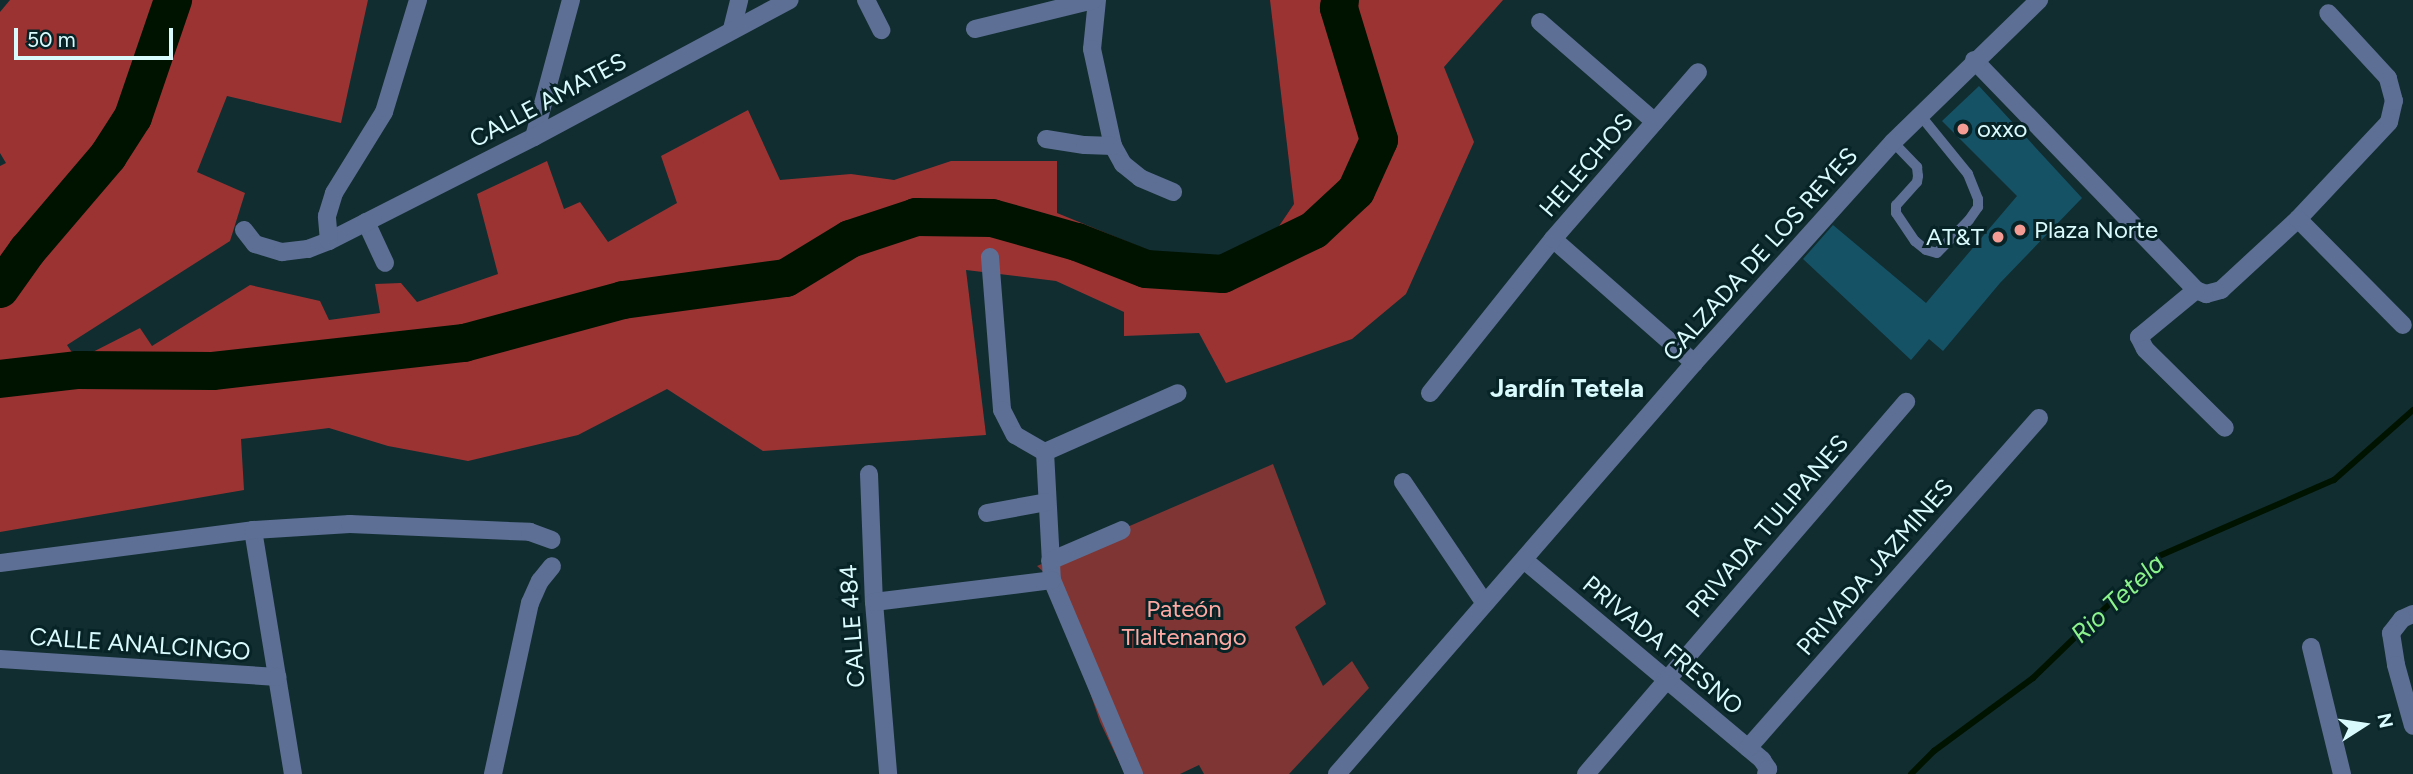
<!DOCTYPE html>
<html>
<head>
<meta charset="utf-8">
<style>
	body { margin:0 }
	#map { position:relative; width:2413px; height:774px; overflow:hidden; background:#112d30; font-family:Figtree,sans-serif }
	div>[style] { position:absolute }
	[style*='--x'] { left:calc(var(--x)*1px); top:calc(var(--y)*1px); width:calc(var(--w)*1px); rotate:calc(var(--a)*1deg) }
	.green>* { inset:0; background:#7e3533 }
	.forest>* { inset:0; background:#9b3333 }
	.stream>* { height:6px; margin:-3px; padding:0 3px; transform-origin:3px; border-radius:3px; background:#001300 }
	.river>* { height:38px; margin:-19px; padding:0 19px; transform-origin:19px; border-radius:19px; background:#001300 }
	.building>* { inset:0; background:#155266 }
	.service>* { height:10px; margin:-5px; padding:0 5px; transform-origin:5px; border-radius:5px; background:#5d6f94 }
	.minor>* { height:18px; margin:-9px; padding:0 9px; transform-origin:9px; border-radius:9px; background:#5d6f94 }
	.tertiary>* { height:18px; margin:-9px; padding:0 9px; transform-origin:9px; border-radius:9px; background:#5d6f94 }
	.dots>* { width:19px; height:19px; translate:-50% -50%; box-sizing:border-box; border:4px solid #072326; border-radius:50% }
	span { translate:-50% -50%; white-space:nowrap; text-align:center; line-height:1.15; -webkit-text-stroke:6px #072326; paint-order:stroke }
	.street-label { font-size:24px; color:#dafbfe }
	.poi-label { font-size:24px; color:#dafbfe }
	.left { translate:0 -50%; text-align:left }
	.right { translate:-100% -50%; text-align:right }
	.park-label { font-size:24px; color:#ffa9a3 }
	.neighbourhood-label { font-size:26px; color:#dafbfe; font-weight:700 }
	.water-label { font-size:26px; color:#8bf38c; font-style:italic }
	.north { position:absolute; left:2329px; top:690px; width:70px; height:70px; -webkit-text-stroke:5px #072326; paint-order:stroke; rotate:78deg; font-size:19px; font-weight:700; line-height:28px; text-align:center; color:#dafbfe }
	.north::after { content:''; display:block; margin:auto; width:24px; height:32px; background:#dafbfe; clip-path:polygon(50% 0,100% 100%,50% 72%,0 100%) }
	.scale { position:absolute; left:14px; top:28px; width:159px; height:32px; box-sizing:border-box; border:4px solid #dafbfe; border-top:0; padding-left:9px; font-size:21px; line-height:24px; white-space:nowrap; color:#dafbfe; -webkit-text-stroke:5px #072326; paint-order:stroke }
</style>
</head>
<body>
<div id="map">
	<div class="green">
		<div style="clip-path:polygon(1273px 464px,1326px 604px,1295px 627px,1323px 686px,1352px 661px,1369px 688px,1289px 774px,1204px 774px,1199px 765px,1180px 774px,1125px 774px,1100px 722px,1052px 580px,1037px 566px)"></div>
	</div>
	<div class="forest">
		<div style="clip-path:polygon(10px 0,368px 0,341px 123px,227px 96px,197px 172px,245px 193px,230px 241px,67px 345px,77px 360px,140px 328px,152px 346px,250px 285px,320px 301px,329px 320px,380px 313px,375px 284px,401px 283px,417px 302px,498px 274px,477px 194px,547px 161px,564px 209px,580px 202px,608px 242px,677px 203px,661px 156px,748px 110px,780px 180px,851px 174px,894px 180px,951px 161px,1057px 161px,1057px 213px,1177px 262px,1216px 259px,1273px 235px,1294px 204px,1270px 0,1503px 0,1444px 67px,1474px 142px,1406px 294px,1352px 339px,1226px 383px,1199px 333px,1124px 336px,1124px 312px,1056px 281px,966px 270px,986px 435px,763px 451px,667px 389px,578px 435px,468px 461px,388px 446px,329px 428px,241px 439px,244px 490px,0 532px,0 166px,6px 163px,0 153px,0 12px)"></div>
	</div>
	<div class="stream">
		<div style="--x:1911;--y:774;--w:33;--a:-45"></div>
		<div style="--x:1934;--y:751;--w:123;--a:-36.4"></div>
		<div style="--x:2033;--y:678;--w:175;--a:-44.1"></div>
		<div style="--x:2159;--y:556;--w:191;--a:-23.5"></div>
		<div style="--x:2334;--y:480;--w:106;--a:-41.5"></div>
	</div>
	<div class="river">
		<div style="--x:0;--y:289;--w:47;--a:-54.6"></div>
		<div style="--x:27;--y:251;--w:125;--a:-49.5"></div>
		<div style="--x:108;--y:156;--w:46;--a:-57.3"></div>
		<div style="--x:133;--y:117;--w:124;--a:-71.1"></div>
		<div style="--x:0;--y:379;--w:79;--a:-6.6"></div>
		<div style="--x:78;--y:370;--w:135;--a:0.4"></div>
		<div style="--x:213;--y:371;--w:253;--a:-6.4"></div>
		<div style="--x:464;--y:343;--w:165;--a:-15.1"></div>
		<div style="--x:623;--y:300;--w:164;--a:-7.7"></div>
		<div style="--x:786;--y:278;--w:75;--a:-31.4"></div>
		<div style="--x:850;--y:239;--w:70;--a:-18.4"></div>
		<div style="--x:916;--y:217;--w:76;--a:0.8"></div>
		<div style="--x:992;--y:218;--w:88;--a:15.8"></div>
		<div style="--x:1077;--y:242;--w:74;--a:21.4"></div>
		<div style="--x:1146;--y:269;--w:77;--a:3.7"></div>
		<div style="--x:1223;--y:274;--w:101;--a:-25.8"></div>
		<div style="--x:1314;--y:230;--w:57;--a:-42.9"></div>
		<div style="--x:1356;--y:191;--w:56;--a:-65.7"></div>
		<div style="--x:1379;--y:140;--w:138;--a:-106.9"></div>
		<div style="--x:1339;--y:8;--w:8;--a:-83"></div>
	</div>
	<div class="building">
		<div style="clip-path:polygon(1979px 86px,2082px 198px,2000px 283px,1943px 351px,1929px 339px,1911px 360px,1803px 259px,1833px 225px,1926px 303px,2017px 196px,1942px 121px)"></div>
	</div>
	<div class="service">
		<div style="--x:1893;--y:142;--w:35;--a:46"></div>
		<div style="--x:1917;--y:167;--w:9;--a:84"></div>
		<div style="--x:1918;--y:176;--w:6;--a:99"></div>
		<div style="--x:1917;--y:182;--w:31;--a:132"></div>
		<div style="--x:1896;--y:205;--w:8;--a:90"></div>
		<div style="--x:1896;--y:213;--w:34;--a:56"></div>
		<div style="--x:1915;--y:241;--w:14;--a:39"></div>
		<div style="--x:1926;--y:250;--w:11;--a:15"></div>
		<div style="--x:1937;--y:253;--w:46;--a:-45.9"></div>
		<div style="--x:1969;--y:220;--w:16;--a:-55"></div>
		<div style="--x:1978;--y:207;--w:8;--a:-90"></div>
		<div style="--x:1978;--y:199;--w:27;--a:-112"></div>
		<div style="--x:1968;--y:174;--w:76;--a:-129.1"></div>
	</div>
	<div class="minor">
		<div style="--x:866;--y:0;--w:34;--a:63"></div>
		<div style="--x:1097;--y:0;--w:49;--a:95.8"></div>
		<div style="--x:1092;--y:49;--w:99;--a:77.8"></div>
		<div style="--x:1113;--y:146;--w:21;--a:61"></div>
		<div style="--x:1123;--y:164;--w:22;--a:39"></div>
		<div style="--x:1140;--y:178;--w:36;--a:23"></div>
		<div style="--x:1540;--y:22;--w:152;--a:41"></div>
		<div style="--x:732;--y:29;--w:30;--a:-76"></div>
		<div style="--x:975;--y:29;--w:122;--a:-13.8"></div>
		<div style="--x:1974;--y:60;--w:320;--a:46"></div>
		<div style="--x:2196;--y:290;--w:11;--a:22"></div>
		<div style="--x:2206;--y:294;--w:16;--a:-15"></div>
		<div style="--x:2221;--y:290;--w:105;--a:-42.7"></div>
		<div style="--x:2298;--y:219;--w:133;--a:-46.8"></div>
		<div style="--x:2389;--y:122;--w:22;--a:-77"></div>
		<div style="--x:2394;--y:101;--w:24;--a:-105"></div>
		<div style="--x:2388;--y:78;--w:88;--a:-132.7"></div>
		<div style="--x:534;--y:137;--w:142;--a:-74.9"></div>
		<div style="--x:1046;--y:139;--w:39;--a:9"></div>
		<div style="--x:1085;--y:145;--w:28;--a:2"></div>
		<div style="--x:2298;--y:219;--w:149;--a:45.3"></div>
		<div style="--x:366;--y:222;--w:45;--a:65.1"></div>
		<div style="--x:244;--y:230;--w:18;--a:52"></div>
		<div style="--x:255;--y:244;--w:28;--a:17"></div>
		<div style="--x:282;--y:252;--w:26;--a:-7"></div>
		<div style="--x:308;--y:249;--w:22;--a:-21"></div>
		<div style="--x:329;--y:241;--w:230;--a:-26.9"></div>
		<div style="--x:534;--y:137;--w:290;--a:-28.2"></div>
		<div style="--x:1553;--y:239;--w:188;--a:41.3"></div>
		<div style="--x:329;--y:241;--w:25;--a:-95"></div>
		<div style="--x:327;--y:216;--w:24;--a:-73"></div>
		<div style="--x:334;--y:193;--w:95;--a:-58.3"></div>
		<div style="--x:384;--y:112;--w:117;--a:-73.1"></div>
		<div style="--x:990;--y:257;--w:153;--a:85.5"></div>
		<div style="--x:1002;--y:410;--w:28;--a:63"></div>
		<div style="--x:1015;--y:435;--w:34;--a:30"></div>
		<div style="--x:2196;--y:290;--w:74;--a:140.5"></div>
		<div style="--x:2139;--y:337;--w:13;--a:63"></div>
		<div style="--x:2145;--y:349;--w:112;--a:44.6"></div>
		<div style="--x:1430;--y:393;--w:197;--a:-51.4"></div>
		<div style="--x:1553;--y:239;--w:221;--a:-49"></div>
		<div style="--x:1045;--y:452;--w:128;--a:86.9"></div>
		<div style="--x:1052;--y:580;--w:211;--a:67.1"></div>
		<div style="--x:1045;--y:452;--w:145;--a:-23.9"></div>
		<div style="--x:869;--y:474;--w:128;--a:87.8"></div>
		<div style="--x:874;--y:602;--w:173;--a:85.3"></div>
		<div style="--x:1403;--y:482;--w:145;--a:56"></div>
		<div style="--x:987;--y:513;--w:61;--a:-10.4"></div>
		<div style="--x:253;--y:530;--w:247;--a:80.7"></div>
		<div style="--x:1524;--y:560;--w:311;--a:40"></div>
		<div style="--x:1762;--y:760;--w:11;--a:56"></div>
		<div style="--x:1768;--y:769;--w:5;--a:112"></div>
		<div style="--x:1050;--y:561;--w:78;--a:-23.3"></div>
		<div style="--x:0;--y:563;--w:255;--a:-7.4"></div>
		<div style="--x:253;--y:530;--w:97;--a:-3.5"></div>
		<div style="--x:350;--y:524;--w:180;--a:2.5"></div>
		<div style="--x:530;--y:532;--w:23;--a:20"></div>
		<div style="--x:874;--y:602;--w:179;--a:-7"></div>
		<div style="--x:2413;--y:614;--w:12;--a:156"></div>
		<div style="--x:2402;--y:619;--w:18;--a:128"></div>
		<div style="--x:2391;--y:633;--w:32;--a:81"></div>
		<div style="--x:2396;--y:665;--w:63;--a:74.4"></div>
		<div style="--x:2311;--y:647;--w:131;--a:76.3"></div>
		<div style="--x:0;--y:659;--w:278;--a:3.7"></div>
		<div style="--x:1748;--y:748;--w:440;--a:-48.6"></div>
		<div style="--x:493;--y:774;--w:175;--a:-77.8"></div>
		<div style="--x:530;--y:603;--w:24;--a:-66"></div>
		<div style="--x:540;--y:581;--w:19;--a:-51"></div>
		<div style="--x:1586;--y:774;--w:491;--a:-49.3"></div>
	</div>
	<div class="tertiary">
		<div style="--x:1337;--y:774;--w:544;--a:-49.02"></div>
		<div style="--x:1694;--y:363;--w:297;--a:-48"></div>
		<div style="--x:1893;--y:142;--w:204;--a:-44.2"></div>
	</div>
	<div class="dots">
		<div style="left:1963px;top:129px;background:#f59c95"></div>
		<div style="left:2020px;top:230px;background:#f59c95"></div>
		<div style="left:1998px;top:237px;background:#f59c95"></div>
	</div>
	<div class="street-label">
		<span style="left:548px;top:100px;rotate:-28deg">CALLE AMATES</span>
		<span style="left:1586px;top:165px;rotate:-49deg">HELECHOS</span>
		<span style="left:1760px;top:254px;rotate:-48deg">CALZADA DE LOS REYES</span>
		<span style="left:1767px;top:526px;rotate:-49deg">PRIVADA TULIPANES</span>
		<span style="left:1875px;top:567px;rotate:-49deg">PRIVADA JAZMINES</span>
		<span style="left:852px;top:626px;rotate:-94deg">CALLE 484</span>
		<span style="left:140px;top:644px;rotate:4deg">CALLE ANALCINGO</span>
		<span style="left:1663px;top:645px;rotate:40deg">PRIVADA FRESNO</span>
	</div>
	<div class="poi-label">
		<span class="left" style="left:1977px;top:129px">oxxo</span>
		<span class="left" style="left:2034px;top:230px">Plaza Norte</span>
		<span class="right" style="left:1984px;top:237px">AT&amp;T</span>
	</div>
	<div class="park-label">
		<span style="left:1184px;top:623px">Pateón<br>Tlaltenango</span>
	</div>
	<div class="neighbourhood-label">
		<span style="left:1567px;top:389px">Jardín Tetela</span>
	</div>
	<div class="water-label">
		<span style="left:2118px;top:599px;rotate:-43deg">Rio Tetela</span>
	</div>
	<div class="north">N</div>
	<div class="scale">50 m</div>
</div>
</body>
</html>
